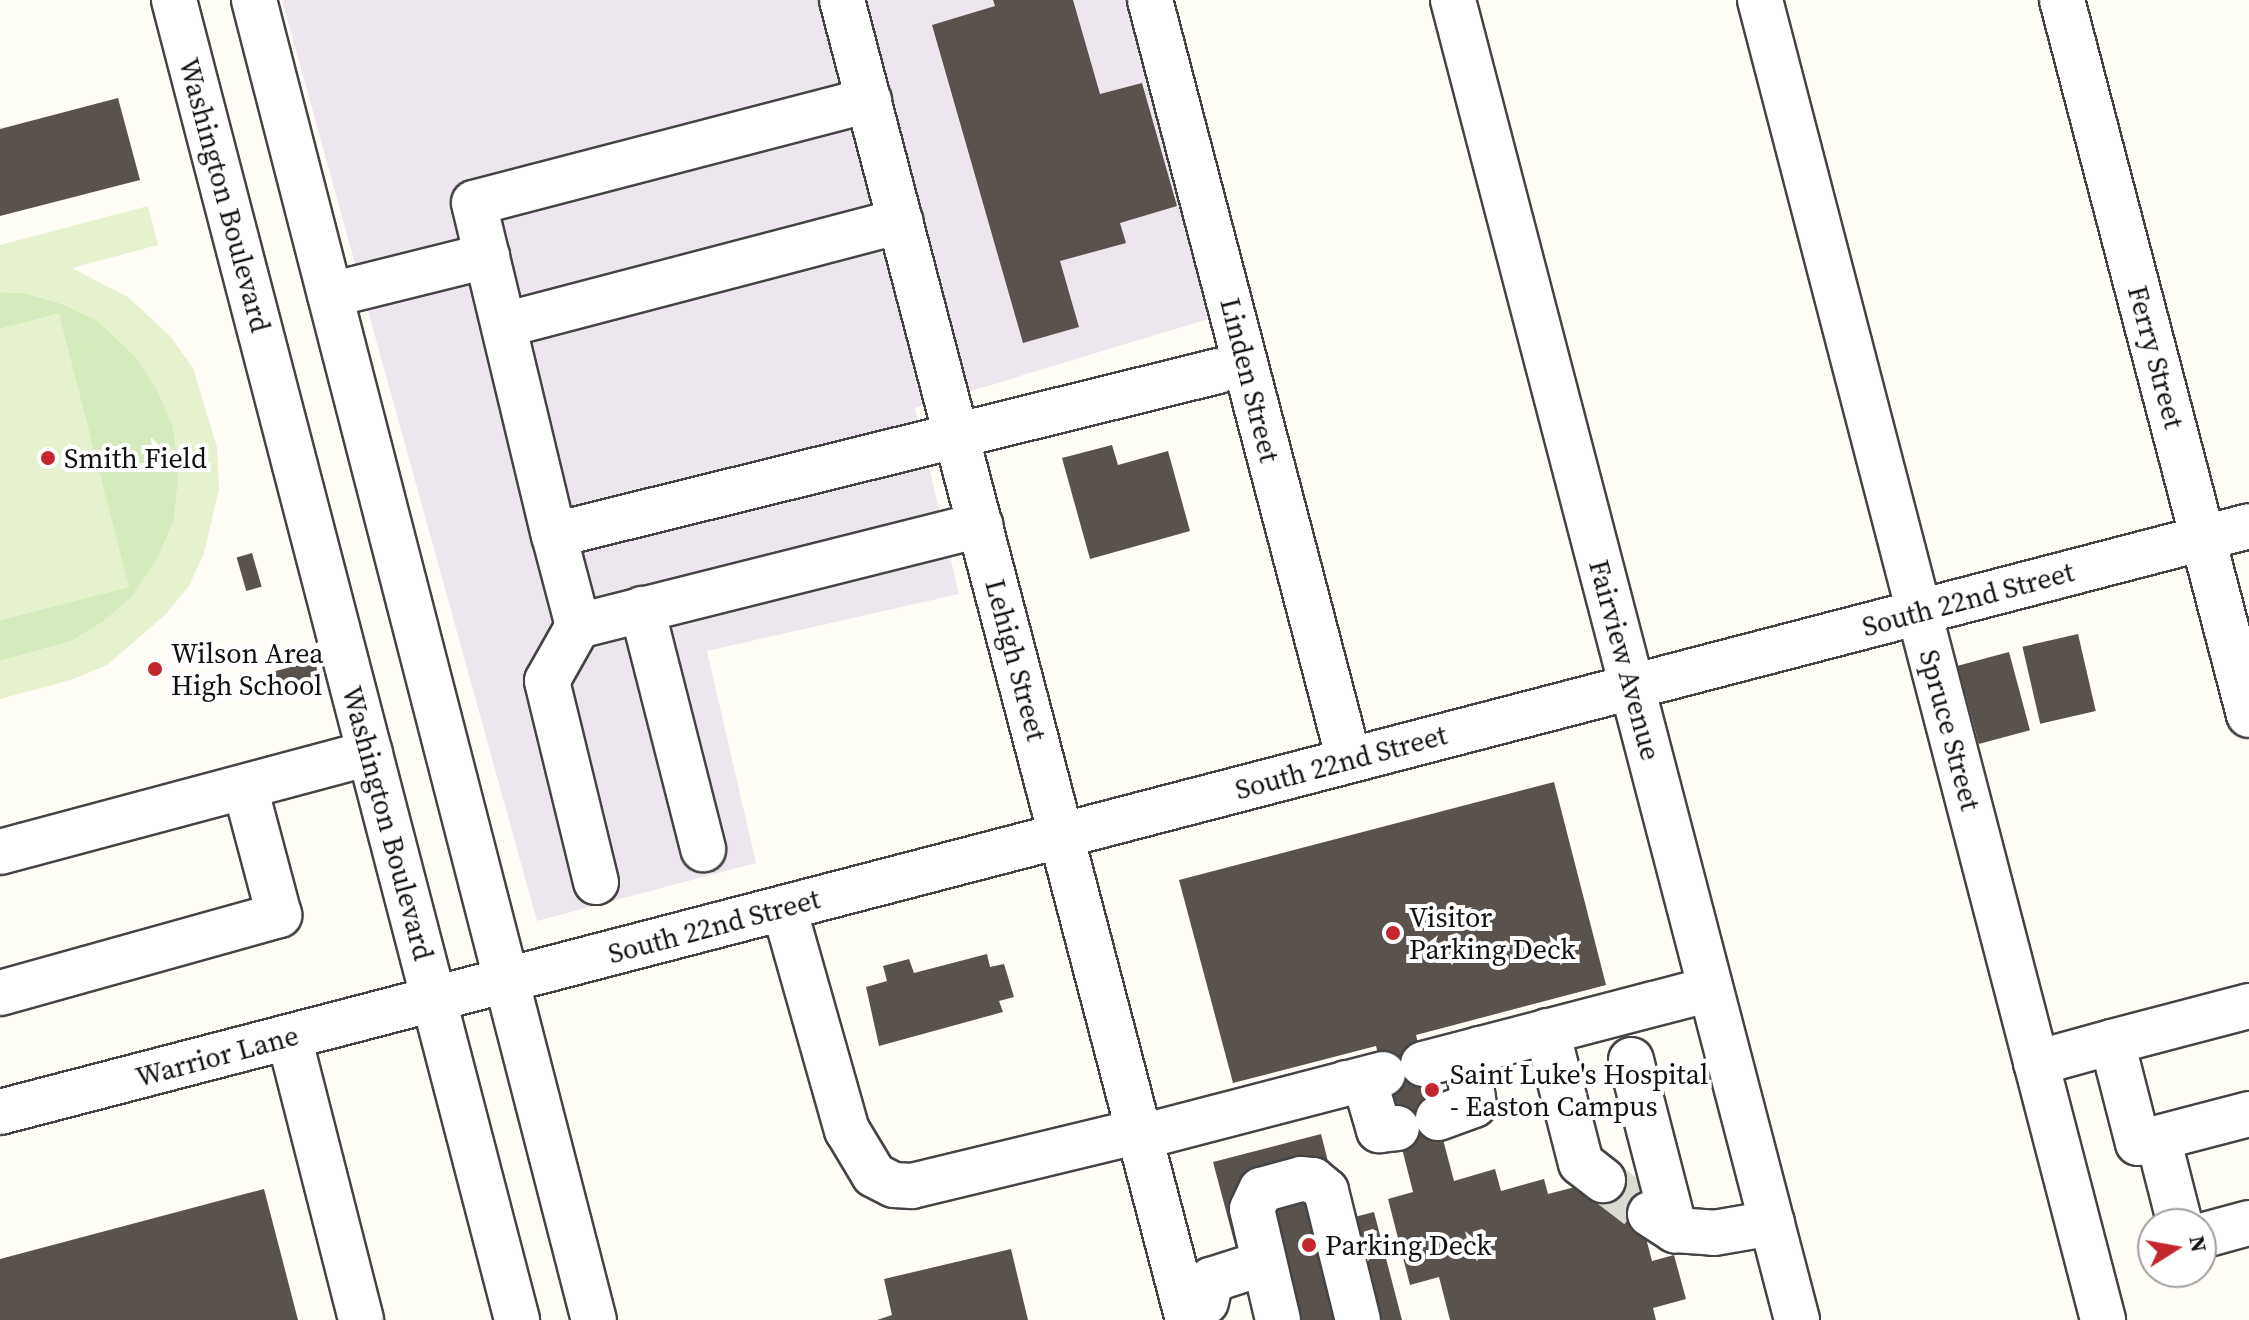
<!DOCTYPE html>
<html>
<head>
<meta charset="utf-8">
<style>
	body { margin:0 }
	#map { position:relative; width:2249px; height:1320px; overflow:hidden; background:#fffdf5; font-family:"Source Serif 4",serif }
	div>[style] { position:absolute }
	[style*='--x'] { left:calc(var(--x)*1px); top:calc(var(--y)*1px); width:calc(var(--w)*1px); rotate:calc(var(--a)*1deg) }
	.industrial>* { inset:0; background:#eee6ef }
	.green>* { inset:0; background:#d5ebbd }
	.pitch>* { inset:0; background:#e6f2cf }
	.building>* { inset:0; background:#5a524d; transform-origin:0 0 }
	.minor-tunnel>* { height:44px; margin-top:-22px; transform-origin:0; background:repeating-linear-gradient(90deg,#dbdad3 0 44px,transparent 0 66px) }
	.roads { filter:drop-shadow(2px 0 #444) drop-shadow(-2px 0 #444) drop-shadow(0 2px #444) drop-shadow(0 -2px #444) }
	.minor>* { height:44px; margin:-22px; padding:0 22px; transform-origin:22px; border-radius:22px; background:#fff }
	.dots>* { width:22px; height:22px; translate:-50% -50%; box-sizing:border-box; border:4px solid #fff; border-radius:50% }
	span { translate:-50% -50%; white-space:nowrap; text-align:center; line-height:1.15; -webkit-text-stroke:8px #fff; paint-order:stroke }
	.street-label { font-size:28px; color:#111 }
	.poi-label { font-size:28px; color:#111 }
	.left { translate:0 -50%; text-align:left }
	.north { position:absolute; left:2137px; top:1208px; width:80px; height:80px; box-sizing:border-box; background:#fff; border:2px solid #a0a0a0; border-radius:50%; rotate:79deg; font-size:22px; font-weight:700; line-height:32px; text-align:center; color:#111 }
	.north::after { content:''; display:block; margin:auto; width:28px; height:36px; background:#c4262e; clip-path:polygon(50% 0,100% 100%,50% 72%,0 100%) }
</style>
</head>
<body>
<div id="map">
	<div class="industrial">
		<div style="clip-path:polygon(282px 0,1158px 0,1231px 312px,915px 408px,959px 594px,707px 651px,756px 863px,537px 921px)"></div>
	</div>
	<div class="green">
		<div style="clip-path:polygon(0 292px,24px 293px,63px 304px,98px 321px,135px 356px,158px 391px,173px 426px,179px 470px,174px 520px,158px 558px,131px 598px,104px 621px,72px 641px,0 661px,0 620px,128px 587px,58px 314px,0 329px)"></div>
	</div>
	<div class="pitch">
		<div style="clip-path:polygon(148px 206px,158px 245px,72px 268px,128px 297px,170px 336px,193px 368px,217px 447px,219px 489px,204px 553px,189px 586px,165px 615px,107px 665px,71px 680px,0 699px,0 661px,72px 641px,104px 621px,131px 598px,158px 558px,174px 520px,179px 470px,173px 426px,158px 391px,135px 356px,98px 321px,63px 304px,24px 293px,0 292px,0 245px)"></div>
		<div style="clip-path:polygon(59px 314px,129px 587px,0 620px,0 329px)"></div>
	</div>
	<div class="building">
		<div style="clip-path:polygon(993px 0,1073px 0,1100px 94px,1142px 83px,1177px 206px,1120px 223px,1126px 243px,1060px 261px,1079px 327px,1023px 343px,932px 25px,995px 6px)"></div>
		<div style="clip-path:polygon(118px 98px,140px 180px,0 216px,0 129px)"></div>
		<div style="clip-path:polygon(1112px 445px,1118px 465px,1168px 451px,1190px 531px,1090px 559px,1062px 458px)"></div>
		<div style="left:252px;top:553px;width:35px;height:16px;rotate:74deg"></div>
		<div style="left:2078px;top:634px;width:79px;height:57px;rotate:77deg"></div>
		<div style="left:2009px;top:652px;width:81px;height:53px;rotate:75deg"></div>
		<div style="left:315px;top:661px;width:21px;height:46px;rotate:76deg"></div>
		<div style="clip-path:polygon(1554px 782px,1606px 985px,1416px 1035px,1423px 1064px,1454px 1181px,1495px 1169px,1501px 1191px,1544px 1179px,1548px 1194px,1629px 1173px,1652px 1261px,1674px 1255px,1686px 1299px,1653px 1308px,1656px 1320px,1450px 1320px,1439px 1277px,1410px 1285px,1388px 1199px,1413px 1192px,1376px 1046px,1233px 1083px,1179px 880px)"></div>
		<div style="clip-path:polygon(987px 954px,990px 967px,1004px 964px,1014px 997px,999px 1001px,1003px 1012px,879px 1046px,866px 987px,887px 981px,883px 966px,909px 959px,914px 973px)"></div>
		<div style="clip-path:polygon(1321px 1134px,1343px 1220px,1374px 1212px,1402px 1320px,1255px 1320px,1213px 1162px)"></div>
		<div style="clip-path:polygon(264px 1189px,298px 1320px,0 1320px,0 1259px)"></div>
		<div style="clip-path:polygon(1011px 1249px,1028px 1320px,877px 1320px,892px 1315px,884px 1279px)"></div>
	</div>
	<div class="minor-tunnel">
		<div style="--x:1603;--y:1180;--w:44;--a:37.6"></div>
	</div>
	<div class="roads">
		<div class="minor">
			<div style="--x:174;--y:0;--w:1364;--a:75.43"></div>
			<div style="--x:254;--y:0;--w:1363;--a:75.56"></div>
			<div style="--x:842;--y:0;--w:1365;--a:75.31"></div>
			<div style="--x:1150;--y:0;--w:786;--a:75.33"></div>
			<div style="--x:1453;--y:0;--w:1364;--a:75.39"></div>
			<div style="--x:1760;--y:0;--w:1364;--a:75.43"></div>
			<div style="--x:2062;--y:0;--w:739;--a:75.34"></div>
			<div style="--x:869;--y:100;--w:408;--a:165.4"></div>
			<div style="--x:474;--y:203;--w:342;--a:76.5"></div>
			<div style="--x:554;--y:535;--w:94;--a:75.2"></div>
			<div style="--x:578;--y:626;--w:415;--a:-14.1"></div>
			<div style="--x:330;--y:295;--w:162;--a:-14"></div>
			<div style="--x:504;--y:325;--w:410;--a:-14.7"></div>
			<div style="--x:554;--y:535;--w:684;--a:-13.87"></div>
			<div style="--x:642;--y:609;--w:248;--a:75.7"></div>
			<div style="--x:578;--y:626;--w:63;--a:119.4"></div>
			<div style="--x:547;--y:681;--w:207;--a:76.3"></div>
			<div style="--x:0;--y:852;--w:383;--a:-15"></div>
			<div style="--x:784;--y:908;--w:231;--a:74.2"></div>
			<div style="--x:847;--y:1130;--w:52;--a:59"></div>
			<div style="--x:874;--y:1175;--w:22;--a:27"></div>
			<div style="--x:894;--y:1185;--w:18;--a:3"></div>
			<div style="--x:912;--y:1186;--w:234;--a:-13.6"></div>
			<div style="--x:0;--y:993;--w:290;--a:-15.6"></div>
			<div style="--x:279;--y:915;--w:132;--a:-104.9"></div>
			<div style="--x:2249;--y:1006;--w:142;--a:165.3"></div>
			<div style="--x:2112;--y:1042;--w:104;--a:75.6"></div>
			<div style="--x:2138;--y:1143;--w:115;--a:-14.6"></div>
			<div style="--x:1547;--y:1031;--w:136;--a:75.6"></div>
			<div style="--x:1581;--y:1163;--w:28;--a:38"></div>
			<div style="--x:289;--y:1037;--w:292;--a:75.7"></div>
			<div style="--x:1631;--y:1060;--w:176;--a:75.5"></div>
			<div style="--x:2036;--y:1063;--w:79;--a:-15.4"></div>
			<div style="--x:1423;--y:1064;--w:297;--a:-14.6"></div>
			<div style="--x:1346;--y:1083;--w:12;--a:0"></div>
			<div style="--x:1358;--y:1083;--w:11;--a:34"></div>
			<div style="--x:1367;--y:1089;--w:43;--a:73.7"></div>
			<div style="--x:1379;--y:1130;--w:18;--a:-6"></div>
			<div style="--x:0;--y:1112;--w:2324;--a:-14.6"></div>
			<div style="--x:1438;--y:1118;--w:38;--a:-20"></div>
			<div style="--x:1474;--y:1105;--w:40;--a:-98.5"></div>
			<div style="--x:1468;--y:1065;--w:10;--a:-79"></div>
			<div style="--x:1470;--y:1055;--w:12;--a:-31"></div>
			<div style="--x:1141;--y:1137;--w:250;--a:-14.6"></div>
			<div style="--x:2158;--y:1138;--w:89;--a:75.7"></div>
			<div style="--x:1650;--y:1214;--w:30;--a:33"></div>
			<div style="--x:1675;--y:1230;--w:39;--a:4"></div>
			<div style="--x:1714;--y:1233;--w:59;--a:-9.8"></div>
			<div style="--x:2201;--y:1236;--w:50;--a:-15.2"></div>
			<div style="--x:1206;--y:1302;--w:23;--a:-77"></div>
			<div style="--x:1211;--y:1280;--w:33;--a:-18"></div>
			<div style="--x:1278;--y:1320;--w:114;--a:-103.2"></div>
			<div style="--x:1252;--y:1209;--w:21;--a:-65"></div>
			<div style="--x:1261;--y:1190;--w:41;--a:-15.4"></div>
			<div style="--x:1301;--y:1179;--w:12;--a:5"></div>
			<div style="--x:1313;--y:1180;--w:17;--a:40"></div>
			<div style="--x:1326;--y:1191;--w:133;--a:76.1"></div>
		</div>
	</div>
	<div class="dots">
		<div style="left:48px;top:458px;background:#c4262e"></div>
		<div style="left:155px;top:669px;background:#c4262e"></div>
		<div style="left:1393px;top:933px;background:#c4262e"></div>
		<div style="left:1432px;top:1090px;background:#c4262e"></div>
		<div style="left:1309px;top:1245px;background:#c4262e"></div>
	</div>
	<div class="street-label">
		<span style="left:225px;top:195px;rotate:75deg">Washington Boulevard</span>
		<span style="left:2156px;top:357px;rotate:75deg">Ferry Street</span>
		<span style="left:1250px;top:380px;rotate:76deg">Linden Street</span>
		<span style="left:1968px;top:599px;rotate:-15deg">South 22nd Street</span>
		<span style="left:1016px;top:660px;rotate:75deg">Lehigh Street</span>
		<span style="left:1625px;top:660px;rotate:75deg">Fairview Avenue</span>
		<span style="left:1950px;top:730px;rotate:75deg">Spruce Street</span>
		<span style="left:1341px;top:762px;rotate:-15deg">South 22nd Street</span>
		<span style="left:388px;top:823px;rotate:75deg">Washington Boulevard</span>
		<span style="left:714px;top:926px;rotate:-15deg">South 22nd Street</span>
		<span style="left:217px;top:1056px;rotate:-15deg">Warrior Lane</span>
	</div>
	<div class="poi-label">
		<span class="left" style="left:64px;top:458px">Smith Field</span>
		<span class="left" style="left:171px;top:669px">Wilson Area<br>High School</span>
		<span class="left" style="left:1409px;top:933px">Visitor<br>Parking Deck</span>
		<span class="left" style="left:1450px;top:1090px">Saint Luke's Hospital<br>- Easton Campus</span>
		<span class="left" style="left:1325px;top:1245px">Parking Deck</span>
	</div>
	<div class="north">N</div>
</div>
</body>
</html>
